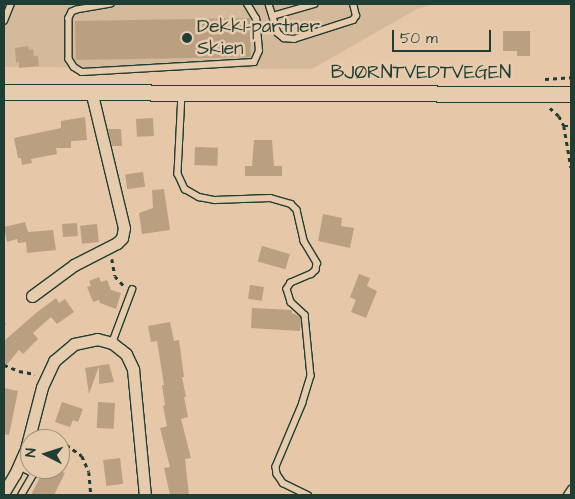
<!DOCTYPE html>
<html>
<head>
<meta charset="utf-8">
<style>
	body { margin:0 }
	#map { position:relative; width:575px; height:499px; overflow:hidden; background:#e6c8a9; font-family:"Architects Daughter",sans-serif }
	div>[style] { position:absolute }
	[style*='--x'] { left:calc(var(--x)*1px); top:calc(var(--y)*1px); width:calc(var(--w)*1px); rotate:calc(var(--a)*1deg) }
	.built>* { inset:0; background:#d5b99b }
	.building>* { inset:0; background:#bb9f81; transform-origin:0 0 }
	.path>* { height:2.5px; margin-top:-1.25px; transform-origin:0; background:repeating-linear-gradient(90deg,#1f3d34 0 4px,transparent 0 8px) }
	.roads { filter:drop-shadow(1px 0 #1f3d34) drop-shadow(-1px 0 #1f3d34) drop-shadow(0 1px #1f3d34) drop-shadow(0 -1px #1f3d34) }
	.lane>* { height:5.5px; margin:-2.75px; padding:0 2.75px; transform-origin:2.75px; border-radius:2.75px; background:#e6cbad }
	.street>* { height:11px; margin:-5.5px; padding:0 5.5px; transform-origin:5.5px; border-radius:5.5px; background:#e6cbad }
	.secondary>* { height:15px; margin:-7.5px; padding:0 7.5px; transform-origin:7.5px; border-radius:7.5px; background:#e6cbad }
	.dots>* { width:14px; height:14px; translate:-50% -50%; box-sizing:border-box; border:2px solid #e6cbad; border-radius:50% }
	span { translate:-50% -50%; white-space:nowrap; text-align:center; line-height:1.15; -webkit-text-stroke:5px #e6cbad; paint-order:stroke }
	.poi-label { font-size:19px; color:#1f3d34 }
	.left { translate:0 -50%; text-align:left }
	.street-label { font-size:19px; color:#1f3d34 }
	.frame { position:absolute; inset:0; border:5px solid #1f3d34; pointer-events:none }
	.north { position:absolute; left:20px; top:429px; width:50px; height:50px; box-sizing:border-box; background:#e6cbad; border:1px solid #96927d; border-radius:50%; rotate:275deg; font-size:14px; font-weight:700; line-height:20px; text-align:center; color:#1f3d34 }
	.north::after { content:''; display:block; margin:auto; width:18px; height:22px; background:#1f3d34; clip-path:polygon(50% 0,100% 100%,50% 72%,0 100%) }
	.scale { position:absolute; left:392px; top:30px; width:99px; height:22px; box-sizing:border-box; border:2px solid #1f3d34; border-top:0; padding-left:6px; font-size:15px; line-height:18px; white-space:nowrap; color:#1f3d34; -webkit-text-stroke:4px #e6cbad; paint-order:stroke }
</style>
</head>
<body>
<div id="map">
	<div class="built">
		<div style="clip-path:polygon(4px 4px,433px 4px,415px 10px,312px 69px,4px 67px)"></div>
	</div>
	<div class="building">
		<div style="left:250px;top:18px;width:39px;height:175px;rotate:89deg"></div>
		<div style="clip-path:polygon(503px 31px,530px 31px,530px 56px,517px 56px,517px 51px,503px 51px)"></div>
		<div style="clip-path:polygon(28px 46px,29px 50px,33px 49px,34px 56px,38px 56px,39px 66px,19px 68px,19px 62px,16px 63px,15px 48px)"></div>
		<div style="clip-path:polygon(85px 117px,87px 140px,71px 141px,71px 148px,56px 148px,57px 154px,31px 159px,32px 163px,22px 165px,21px 158px,18px 158px,14px 138px,61px 128px,61px 121px)"></div>
		<div style="left:153px;top:118px;width:18px;height:17px;rotate:87deg"></div>
		<div style="clip-path:polygon(108px 129px,121px 129px,122px 146px,112px 146px)"></div>
		<div style="clip-path:polygon(254px 140px,272px 140px,274px 166px,282px 166px,282px 176px,245px 176px,245px 166px,252px 166px)"></div>
		<div style="left:195px;top:147px;width:23px;height:18px;rotate:2deg"></div>
		<div style="left:143px;top:172px;width:15px;height:18px;rotate:82deg"></div>
		<div style="clip-path:polygon(164px 189px,170px 230px,142px 234px,139px 213px,153px 208px,152px 190px)"></div>
		<div style="clip-path:polygon(323px 214px,342px 218px,341px 226px,354px 228px,350px 248px,318px 241px)"></div>
		<div style="clip-path:polygon(25px 222px,28px 232px,53px 230px,56px 250px,27px 253px,26px 242px,18px 243px,17px 239px,7px 242px,4px 227px)"></div>
		<div style="left:77px;top:223px;width:13px;height:15px;rotate:86deg"></div>
		<div style="left:97px;top:224px;width:18px;height:17px;rotate:84deg"></div>
		<div style="left:262px;top:246px;width:29px;height:16px;rotate:16deg"></div>
		<div style="clip-path:polygon(359px 274px,370px 278px,367px 286px,377px 291px,366px 318px,351px 312px,356px 300px,350px 297px)"></div>
		<div style="clip-path:polygon(99px 277px,101px 282px,107px 280px,111px 290px,121px 293px,116px 309px,100px 303px,99px 300px,93px 302px,87px 287px,91px 286px,89px 281px)"></div>
		<div style="left:250px;top:285px;width:14px;height:14px;rotate:8deg"></div>
		<div style="clip-path:polygon(56px 298px,59px 303px,65px 299px,74px 312px,57px 324px,51px 317px,33px 333px,38px 339px,23px 354px,19px 350px,4px 368px,4px 341px,36px 313px)"></div>
		<div style="clip-path:polygon(252px 308px,292px 310px,292px 313px,301px 317px,300px 331px,251px 328px)"></div>
		<div style="clip-path:polygon(170px 322px,174px 341px,179px 340px,184px 377px,182px 377px,186px 397px,184px 397px,188px 417px,181px 419px,191px 458px,185px 459px,189px 495px,170px 495px,164px 468px,170px 467px,160px 428px,167px 426px,163px 406px,165px 405px,162px 385px,164px 385px,157px 341px,151px 342px,148px 326px)"></div>
		<div style="clip-path:polygon(109px 364px,114px 382px,99px 384px,99px 366px,89px 394px,85px 368px)"></div>
		<div style="clip-path:polygon(4px 388px,18px 391px,9px 435px,4px 434px)"></div>
		<div style="clip-path:polygon(62px 402px,83px 409px,78px 422px,73px 420px,70px 427px,55px 422px)"></div>
		<div style="left:98px;top:402px;width:17px;height:26px;rotate:3deg"></div>
		<div style="left:120px;top:458px;width:26px;height:17px;rotate:83deg"></div>
		<div style="clip-path:polygon(44px 469px,56px 469px,65px 473px,54px 495px,31px 495px)"></div>
	</div>
	<div class="path">
		<div style="--x:545;--y:79;--w:26;--a:-4"></div>
		<div style="--x:550;--y:108;--w:12;--a:42"></div>
		<div style="--x:559;--y:116;--w:11;--a:63"></div>
		<div style="--x:564;--y:126;--w:7;--a:0"></div>
		<div style="--x:564;--y:126;--w:42;--a:80.3"></div>
		<div style="--x:112;--y:259;--w:17;--a:80"></div>
		<div style="--x:115;--y:276;--w:13;--a:48"></div>
		<div style="--x:4;--y:323;--w:2;--a:90"></div>
		<div style="--x:4;--y:365;--w:16;--a:22"></div>
		<div style="--x:19;--y:371;--w:16;--a:11"></div>
		<div style="--x:41;--y:434;--w:18;--a:16"></div>
		<div style="--x:60;--y:440;--w:27;--a:36"></div>
		<div style="--x:82;--y:456;--w:17;--a:66"></div>
		<div style="--x:89;--y:472;--w:23;--a:85"></div>
	</div>
	<div class="roads">
		<div class="lane">
			<div style="--x:111;--y:4;--w:35;--a:170"></div>
			<div style="--x:77;--y:10;--w:5;--a:158"></div>
			<div style="--x:72;--y:12;--w:7;--a:117"></div>
			<div style="--x:69;--y:18;--w:41;--a:90"></div>
			<div style="--x:69;--y:59;--w:9;--a:58"></div>
			<div style="--x:74;--y:67;--w:9;--a:32"></div>
			<div style="--x:82;--y:72;--w:172;--a:-3.3"></div>
			<div style="--x:254;--y:62;--w:12;--a:-66"></div>
			<div style="--x:259;--y:51;--w:32;--a:-95"></div>
			<div style="--x:256;--y:19;--w:17;--a:-121"></div>
			<div style="--x:269;--y:4;--w:30;--a:73"></div>
			<div style="--x:278;--y:33;--w:8;--a:40"></div>
			<div style="--x:284;--y:38;--w:10;--a:6"></div>
			<div style="--x:294;--y:39;--w:62;--a:-17.9"></div>
			<div style="--x:353;--y:20;--w:5;--a:-53"></div>
			<div style="--x:356;--y:16;--w:12;--a:-104"></div>
			<div style="--x:273;--y:16;--w:43;--a:-16.3"></div>
			<div style="--x:4;--y:21;--w:18;--a:-68"></div>
			<div style="--x:182;--y:94;--w:80;--a:92.9"></div>
			<div style="--x:178;--y:174;--w:17;--a:65"></div>
			<div style="--x:185;--y:189;--w:16;--a:30"></div>
			<div style="--x:199;--y:197;--w:16;--a:11"></div>
			<div style="--x:215;--y:200;--w:55;--a:-2.1"></div>
			<div style="--x:270;--y:198;--w:22;--a:16"></div>
			<div style="--x:291;--y:204;--w:8;--a:45"></div>
			<div style="--x:297;--y:210;--w:32;--a:77"></div>
			<div style="--x:304;--y:241;--w:26;--a:59"></div>
			<div style="--x:317;--y:263;--w:7;--a:98"></div>
			<div style="--x:316;--y:270;--w:6;--a:135"></div>
			<div style="--x:312;--y:274;--w:23;--a:157"></div>
			<div style="--x:291;--y:283;--w:7;--a:124"></div>
			<div style="--x:287;--y:289;--w:14;--a:73"></div>
			<div style="--x:291;--y:302;--w:19;--a:43"></div>
			<div style="--x:305;--y:315;--w:61;--a:84.4"></div>
			<div style="--x:311;--y:376;--w:28;--a:107"></div>
			<div style="--x:303;--y:403;--w:69;--a:112.9"></div>
			<div style="--x:276;--y:467;--w:7;--a:82"></div>
			<div style="--x:277;--y:474;--w:11;--a:56"></div>
			<div style="--x:283;--y:483;--w:28;--a:26"></div>
			<div style="--x:112;--y:343;--w:57;--a:-69.3"></div>
			<div style="--x:19;--y:466;--w:17;--a:28"></div>
			<div style="--x:34;--y:474;--w:24;--a:120"></div>
			<div style="--x:567;--y:495;--w:7;--a:-56"></div>
		</div>
		<div class="street">
			<div style="--x:32;--y:296;--w:52;--a:-36.4"></div>
			<div style="--x:74;--y:265;--w:48;--a:-27.1"></div>
			<div style="--x:117;--y:243;--w:7;--a:-45"></div>
			<div style="--x:122;--y:238;--w:10;--a:-79"></div>
			<div style="--x:124;--y:228;--w:141;--a:-103.5"></div>
			<div style="--x:4;--y:492;--w:21;--a:-59"></div>
			<div style="--x:15;--y:474;--w:27;--a:-66"></div>
			<div style="--x:26;--y:449;--w:64;--a:-75.5"></div>
			<div style="--x:42;--y:387;--w:29;--a:-65"></div>
			<div style="--x:54;--y:361;--w:26;--a:-40"></div>
			<div style="--x:74;--y:344;--w:24;--a:-12"></div>
			<div style="--x:97;--y:339;--w:16;--a:15"></div>
			<div style="--x:112;--y:343;--w:11;--a:38"></div>
			<div style="--x:121;--y:350;--w:6;--a:39"></div>
			<div style="--x:126;--y:354;--w:17;--a:65"></div>
			<div style="--x:133;--y:369;--w:127;--a:84.6"></div>
		</div>
		<div class="secondary">
			<div style="--x:4;--y:92;--w:567;--a:0.2"></div>
		</div>
	</div>
	<div class="dots">
		<div style="left:187px;top:38px;background:#1f3d34"></div>
	</div>
	<div class="poi-label">
		<span class="left" style="left:197px;top:38px">Dekk1-partner<br>Skien</span>
	</div>
	<div class="street-label">
		<span style="left:421px;top:73px">BJØRNTVEDTVEGEN</span>
	</div>
	<div class="frame"></div>
	<div class="north">N</div>
	<div class="scale">50 m</div>
</div>
</body>
</html>
